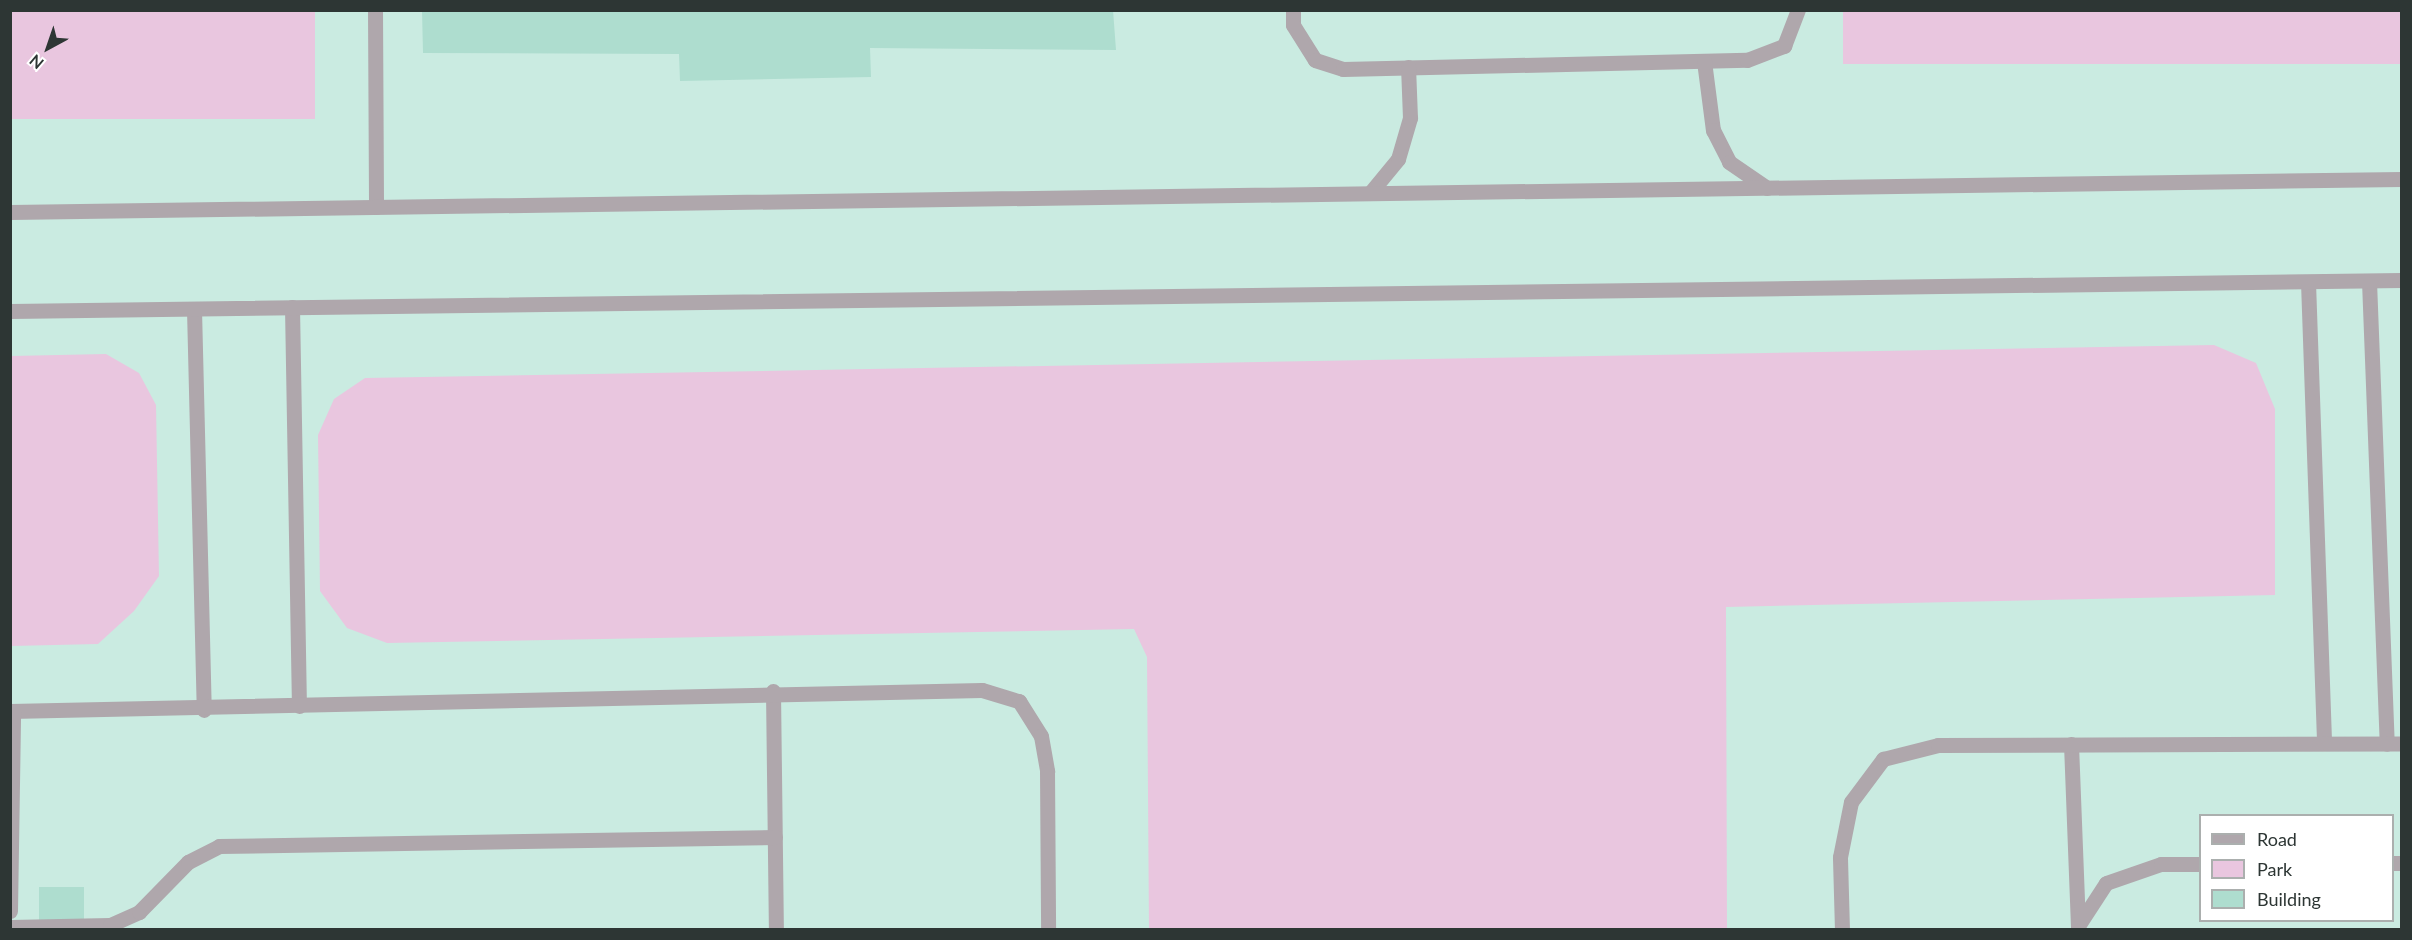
<!DOCTYPE html>
<html>
<head>
<meta charset="utf-8">
<style>
	body { margin:0 }
	#map { position:relative; width:2412px; height:940px; overflow:hidden; background:#def5ee; font-family:Lato,sans-serif }
	div>[style] { position:absolute }
	[style*='--x'] { left:calc(var(--x)*1px); top:calc(var(--y)*1px); width:calc(var(--w)*1px); rotate:calc(var(--a)*1deg) }
	.built>* { inset:0; background:#caebe1 }
	.green>* { inset:0; background:#e9c6df; transform-origin:0 0 }
	.building>* { inset:0; background:#aeddcf; transform-origin:0 0 }
	.lane>* { height:15px; margin:-7.5px; padding:0 7.5px; transform-origin:7.5px; border-radius:7.5px; background:#afa7ac }
	.street>* { height:15px; margin:-7.5px; padding:0 7.5px; transform-origin:7.5px; border-radius:7.5px; background:#afa7ac }
	span { translate:-50% -50%; white-space:nowrap; text-align:center; line-height:1.15; -webkit-text-stroke:6px #fff; paint-order:stroke }
	.frame { position:absolute; inset:0; border:12px solid #2d3634; pointer-events:none }
	.legend { position:absolute; left:2199px; top:814px; width:195px; height:108px; box-sizing:border-box; background:#fff; border:2px solid #abafae; margin:0; padding:8px 10px; list-style:none; font-size:18px; color:#2d3634 }
	.legend li { display:flex; align-items:center; gap:12px; height:30px }
	.legend b { width:30px; border:2px solid #abafae }
	.north { position:absolute; left:18px; top:18px; width:60px; height:60px; -webkit-text-stroke:4px #fff; paint-order:stroke; rotate:220deg; font-size:16px; font-weight:700; line-height:24px; text-align:center; color:#2d3634 }
	.north::after { content:''; display:block; margin:auto; width:21px; height:27px; background:#2d3634; clip-path:polygon(50% 0,100% 100%,50% 72%,0 100%) }
</style>
</head>
<body>
<div id="map">
	<div class="built">
		<div style="clip-path:polygon(evenodd,10px 11px,2401px 11px,2401px 929px,11px 929px,10px 11px,2200px 816px,2392px 816px,2392px 920px,2200px 920px,2200px 816px)"></div>
	</div>
	<div class="green">
		<div style="left:10px;top:11px;width:305px;height:108px"></div>
		<div style="left:1843px;top:11px;width:558px;height:53px"></div>
		<div style="clip-path:polygon(2214px 345px,2256px 363px,2275px 409px,2275px 595px,1726px 607px,1727px 929px,1149px 929px,1147px 657px,1134px 629px,387px 643px,347px 628px,320px 591px,318px 435px,334px 399px,365px 378px)"></div>
		<div style="clip-path:polygon(106px 354px,139px 373px,156px 405px,159px 576px,134px 611px,98px 644px,11px 646px,11px 356px)"></div>
	</div>
	<div class="building">
		<div style="clip-path:polygon(422px 10px,1113px 10px,1116px 50px,870px 48px,871px 77px,680px 81px,679px 54px,423px 53px)"></div>
		<div style="left:84px;top:887px;width:43px;height:45px;rotate:90deg"></div>
	</div>
	<div class="lane">
		<div style="--x:375;--y:10;--w:197;--a:89.7"></div>
		<div style="--x:1293;--y:10;--w:15;--a:90"></div>
		<div style="--x:1293;--y:25;--w:41;--a:57.8"></div>
		<div style="--x:1315;--y:60;--w:29;--a:18"></div>
		<div style="--x:1343;--y:69;--w:404;--a:-1.3"></div>
		<div style="--x:1747;--y:60;--w:40;--a:-21"></div>
		<div style="--x:1784;--y:46;--w:39;--a:-69"></div>
		<div style="--x:1704;--y:61;--w:70;--a:82.6"></div>
		<div style="--x:1713;--y:130;--w:36;--a:63"></div>
		<div style="--x:1729;--y:162;--w:46;--a:34.4"></div>
		<div style="--x:1370;--y:193;--w:44;--a:-50.5"></div>
		<div style="--x:1398;--y:159;--w:43;--a:-73.7"></div>
		<div style="--x:1410;--y:118;--w:51;--a:-92.2"></div>
		<div style="--x:2369;--y:281;--w:463;--a:87.8"></div>
		<div style="--x:2308;--y:282;--w:461;--a:88"></div>
		<div style="--x:292;--y:307;--w:399;--a:89"></div>
		<div style="--x:194;--y:309;--w:401;--a:88.6"></div>
		<div style="--x:773;--y:691;--w:239;--a:89.3"></div>
		<div style="--x:10;--y:711;--w:972;--a:-1.24"></div>
		<div style="--x:982;--y:690;--w:39;--a:17"></div>
		<div style="--x:1019;--y:701;--w:41;--a:57.8"></div>
		<div style="--x:1041;--y:736;--w:36;--a:80"></div>
		<div style="--x:1047;--y:771;--w:159;--a:89.6"></div>
		<div style="--x:2071;--y:744;--w:186;--a:87.8"></div>
		<div style="--x:2392;--y:863;--w:10;--a:0"></div>
		<div style="--x:10;--y:911;--w:200;--a:-89.1"></div>
		<div style="--x:2078;--y:926;--w:51;--a:-56.9"></div>
		<div style="--x:2106;--y:883;--w:58;--a:-19.1"></div>
		<div style="--x:2161;--y:864;--w:39;--a:0"></div>
		<div style="--x:10;--y:927;--w:100;--a:-1.1"></div>
		<div style="--x:110;--y:925;--w:32;--a:-24"></div>
		<div style="--x:139;--y:912;--w:70;--a:-45.6"></div>
		<div style="--x:188;--y:862;--w:35;--a:-27"></div>
		<div style="--x:219;--y:846;--w:556;--a:-0.93"></div>
		<div style="--x:1842;--y:930;--w:73;--a:-91.6"></div>
		<div style="--x:1840;--y:857;--w:56;--a:-78.7"></div>
		<div style="--x:1851;--y:802;--w:54;--a:-53.3"></div>
		<div style="--x:1883;--y:759;--w:57;--a:-14.3"></div>
		<div style="--x:1938;--y:745;--w:464;--a:-0.2"></div>
	</div>
	<div class="street">
		<div style="--x:10;--y:212;--w:2392;--a:-0.79"></div>
		<div style="--x:10;--y:311;--w:2392;--a:-0.74"></div>
	</div>
	<div class="frame"></div>
	<ul class="legend">
	<li><b style="height:8px;background:#afa7ac"></b>Road</li>
	<li><b style="height:16px;background:#e9c6df"></b>Park</li>
	<li><b style="height:16px;background:#aeddcf"></b>Building</li>
	</ul>
	<div class="north">N</div>
</div>
</body>
</html>
